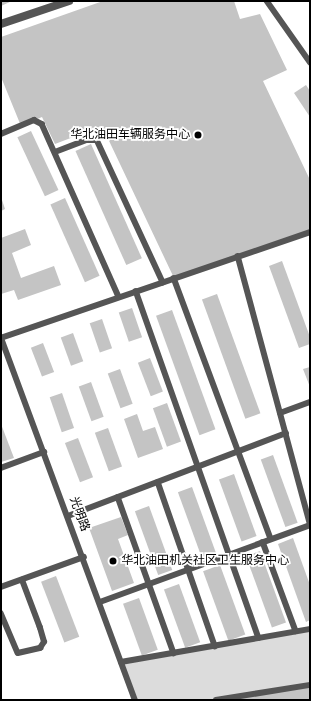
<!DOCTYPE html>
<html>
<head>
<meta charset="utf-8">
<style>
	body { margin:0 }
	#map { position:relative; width:311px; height:701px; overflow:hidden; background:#fff; font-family:Helvetica,"Noto Sans SC",sans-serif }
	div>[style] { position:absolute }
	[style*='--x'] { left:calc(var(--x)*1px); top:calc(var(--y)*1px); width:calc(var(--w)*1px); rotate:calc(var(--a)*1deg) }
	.green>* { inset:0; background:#dcdcdc }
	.building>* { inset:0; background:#c4c4c4; transform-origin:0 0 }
	.service>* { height:5.5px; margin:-2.75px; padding:0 2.75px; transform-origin:2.75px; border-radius:2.75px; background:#555 }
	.minor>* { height:8px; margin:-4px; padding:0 4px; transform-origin:4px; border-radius:4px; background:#555 }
	.dots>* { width:11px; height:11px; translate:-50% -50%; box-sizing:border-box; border:2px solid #fff; border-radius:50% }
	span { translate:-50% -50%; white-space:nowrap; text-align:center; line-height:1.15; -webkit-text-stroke:3.5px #fff; paint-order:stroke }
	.poi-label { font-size:12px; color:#000 }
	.right { translate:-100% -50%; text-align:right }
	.left { translate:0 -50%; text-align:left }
	.street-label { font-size:12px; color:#000 }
	.frame { position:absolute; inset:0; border:2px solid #000; pointer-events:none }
</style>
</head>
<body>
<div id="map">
	<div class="green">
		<div style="clip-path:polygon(310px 629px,310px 685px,215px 700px,135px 700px,121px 662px)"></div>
	</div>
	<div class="building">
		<div style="clip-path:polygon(1px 1px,12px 1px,1px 6px)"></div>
		<div style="clip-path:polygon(103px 1px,234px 1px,240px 19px,260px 14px,287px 70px,263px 81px,310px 180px,310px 232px,174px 278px,102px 126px,55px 144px,42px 117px,21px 126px,1px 77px,1px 37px)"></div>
		<div style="clip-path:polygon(306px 85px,310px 91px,310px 117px,294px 93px)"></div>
		<div style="left:31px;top:131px;width:65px;height:15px;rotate:65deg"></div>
		<div style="left:91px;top:144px;width:125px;height:17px;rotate:66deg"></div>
		<div style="clip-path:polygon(1px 197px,5px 209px,1px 211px)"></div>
		<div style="left:65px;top:198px;width:85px;height:16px;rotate:66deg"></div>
		<div style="clip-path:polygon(25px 229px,31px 245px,12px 253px,21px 278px,54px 266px,61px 285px,18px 300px,14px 290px,1px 294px,1px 238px)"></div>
		<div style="clip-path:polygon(282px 261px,310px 337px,310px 344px,299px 348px,269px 266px)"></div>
		<div style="left:217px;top:294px;width:127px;height:16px;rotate:70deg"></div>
		<div style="left:132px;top:308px;width:31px;height:14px;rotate:71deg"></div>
		<div style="left:172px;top:310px;width:127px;height:17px;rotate:70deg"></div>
		<div style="left:102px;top:319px;width:31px;height:13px;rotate:71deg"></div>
		<div style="left:73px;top:333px;width:30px;height:13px;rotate:70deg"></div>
		<div style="left:43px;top:343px;width:31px;height:13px;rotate:69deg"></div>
		<div style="left:150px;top:358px;width:36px;height:13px;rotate:69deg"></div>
		<div style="clip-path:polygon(310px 367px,310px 387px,303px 369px)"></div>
		<div style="left:120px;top:369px;width:37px;height:13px;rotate:70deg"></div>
		<div style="left:91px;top:382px;width:37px;height:13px;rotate:70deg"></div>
		<div style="left:62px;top:393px;width:37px;height:13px;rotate:71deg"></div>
		<div style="left:167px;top:403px;width:41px;height:15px;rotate:70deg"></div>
		<div style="clip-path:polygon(137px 414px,143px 431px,155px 427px,163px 449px,138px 458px,124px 419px)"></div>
		<div style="clip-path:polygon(1px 424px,14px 458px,1px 462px)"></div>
		<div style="left:108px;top:428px;width:41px;height:14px;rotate:70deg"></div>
		<div style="left:78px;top:438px;width:42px;height:14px;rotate:69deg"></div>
		<div style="left:273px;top:455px;width:72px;height:13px;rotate:70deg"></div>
		<div style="left:234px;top:474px;width:66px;height:16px;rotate:70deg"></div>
		<div style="left:192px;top:487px;width:72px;height:15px;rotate:70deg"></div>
		<div style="left:149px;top:506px;width:68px;height:15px;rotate:70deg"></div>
		<div style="clip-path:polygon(121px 517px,128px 535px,118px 539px,134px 583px,112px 591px,89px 528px)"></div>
		<div style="clip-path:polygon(293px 538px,310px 585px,310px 620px,306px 622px,278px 544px)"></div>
		<div style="left:260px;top:551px;width:76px;height:15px;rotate:70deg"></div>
		<div style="left:220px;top:565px;width:74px;height:18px;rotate:70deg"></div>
		<div style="left:56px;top:576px;width:65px;height:16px;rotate:69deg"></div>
		<div style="left:179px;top:584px;width:62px;height:16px;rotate:70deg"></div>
		<div style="left:139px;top:598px;width:55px;height:17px;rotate:70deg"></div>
		<div style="clip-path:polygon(310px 685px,310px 700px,221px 700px)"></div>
	</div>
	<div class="service">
		<div style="--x:267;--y:1;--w:75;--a:54.8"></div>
		<div style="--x:1;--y:134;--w:36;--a:-23"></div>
		<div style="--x:34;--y:120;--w:9;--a:27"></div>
		<div style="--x:42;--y:124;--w:189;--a:66"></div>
		<div style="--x:55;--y:152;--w:34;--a:-21"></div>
		<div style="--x:87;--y:140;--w:10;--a:0"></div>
		<div style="--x:97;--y:140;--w:157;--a:65.1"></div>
		<div style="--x:238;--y:256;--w:277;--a:74.9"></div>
		<div style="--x:174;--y:278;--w:278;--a:69.6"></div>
		<div style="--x:136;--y:291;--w:368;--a:70.5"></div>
		<div style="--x:1;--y:337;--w:387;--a:69.7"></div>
		<div style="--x:1;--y:338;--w:327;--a:-18.9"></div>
		<div style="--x:280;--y:413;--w:32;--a:-20"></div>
		<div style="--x:1;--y:468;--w:46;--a:-20.4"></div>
		<div style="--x:158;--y:482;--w:174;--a:70.8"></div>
		<div style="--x:118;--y:497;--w:166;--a:70.3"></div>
		<div style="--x:68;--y:516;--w:233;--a:-20.8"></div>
		<div style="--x:263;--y:542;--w:95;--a:69.7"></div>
		<div style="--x:1;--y:587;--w:88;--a:-19.9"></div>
		<div style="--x:100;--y:602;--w:224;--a:-20.1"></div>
		<div style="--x:1;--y:613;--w:43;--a:67"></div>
		<div style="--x:18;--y:653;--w:23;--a:-13"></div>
		<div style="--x:40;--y:648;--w:7;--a:-56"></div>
		<div style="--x:44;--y:642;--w:15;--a:-106"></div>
		<div style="--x:40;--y:628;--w:51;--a:-110.6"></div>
		<div style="--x:121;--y:662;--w:192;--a:-9.9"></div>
		<div style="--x:216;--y:700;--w:95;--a:-9.1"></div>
	</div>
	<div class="minor">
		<div style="--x:1;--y:24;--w:72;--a:-18.7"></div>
	</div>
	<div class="dots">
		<div style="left:198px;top:135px;background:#000"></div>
		<div style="left:113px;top:561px;background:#000"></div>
	</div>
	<div class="poi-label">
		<span class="right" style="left:190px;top:135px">华北油田车辆服务中心</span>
		<span class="left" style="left:121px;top:561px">华北油田机关社区卫生服务中心</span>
	</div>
	<div class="street-label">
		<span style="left:79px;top:514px;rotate:70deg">光明路</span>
	</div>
	<div class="frame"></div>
</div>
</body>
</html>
